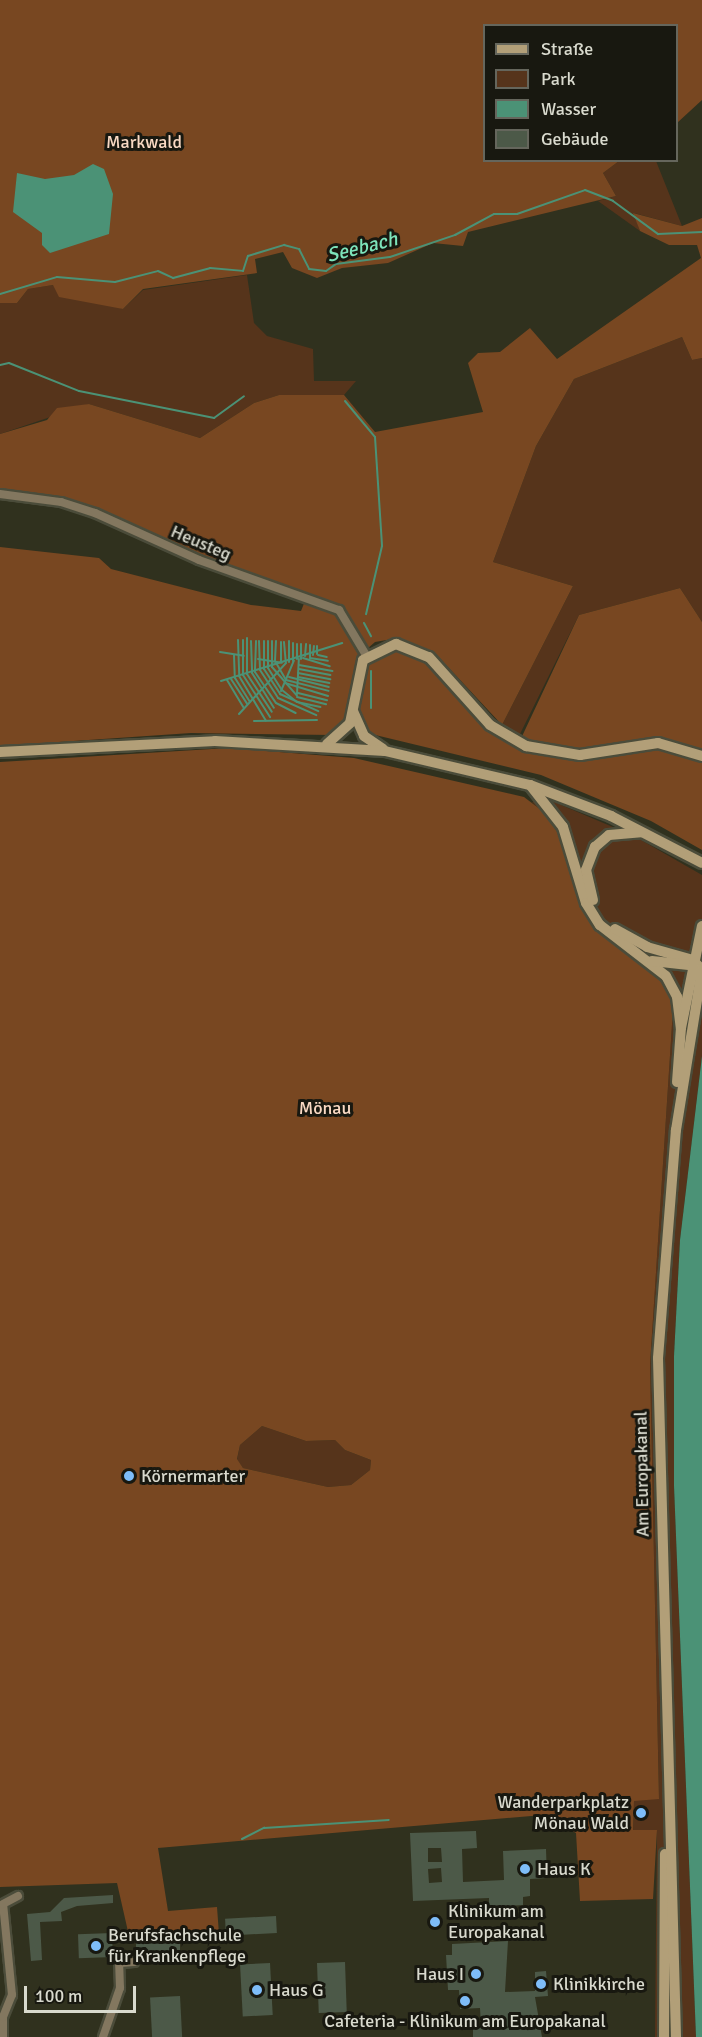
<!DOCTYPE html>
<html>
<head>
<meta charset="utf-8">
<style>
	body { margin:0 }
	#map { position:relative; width:702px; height:2037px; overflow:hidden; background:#30311e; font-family:Signika,sans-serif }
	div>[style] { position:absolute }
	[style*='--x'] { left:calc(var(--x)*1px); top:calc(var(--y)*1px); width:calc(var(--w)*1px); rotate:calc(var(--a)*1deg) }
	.green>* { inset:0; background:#56341b }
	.forest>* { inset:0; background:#784721 }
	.water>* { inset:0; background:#4b9276 }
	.stream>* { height:2px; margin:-1px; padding:0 1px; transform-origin:1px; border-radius:1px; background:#4b9276 }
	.building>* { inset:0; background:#4c5948; transform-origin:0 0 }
	.roads { filter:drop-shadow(2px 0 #4b4c3a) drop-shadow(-2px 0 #4b4c3a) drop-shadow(0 2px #4b4c3a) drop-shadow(0 -2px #4b4c3a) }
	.street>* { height:8px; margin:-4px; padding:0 4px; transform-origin:4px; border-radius:4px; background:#83775f }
	.secondary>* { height:10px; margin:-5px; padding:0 5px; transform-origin:5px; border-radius:5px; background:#b29f78 }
	.dots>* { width:16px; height:16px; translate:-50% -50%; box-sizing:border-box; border:3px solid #181810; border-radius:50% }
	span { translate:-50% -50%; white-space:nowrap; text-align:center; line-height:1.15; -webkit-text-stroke:6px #181810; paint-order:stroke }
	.park-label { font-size:18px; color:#f9d9c3 }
	.street-label { font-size:18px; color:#d9dace }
	.poi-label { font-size:18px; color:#d9dace }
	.left { translate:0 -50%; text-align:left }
	.right { translate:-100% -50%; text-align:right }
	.water-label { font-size:20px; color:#7de4bb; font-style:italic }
	.legend { position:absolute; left:483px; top:24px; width:195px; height:138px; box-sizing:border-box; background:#181810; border:2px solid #65665c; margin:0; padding:8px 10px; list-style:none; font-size:18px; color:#d9dace }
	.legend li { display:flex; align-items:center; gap:12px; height:30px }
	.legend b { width:30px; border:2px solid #65665c }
	.scale { position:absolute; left:24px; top:1986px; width:112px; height:27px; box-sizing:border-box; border:3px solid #d9dace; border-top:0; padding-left:8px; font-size:18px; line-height:21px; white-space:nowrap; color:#d9dace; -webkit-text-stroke:4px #181810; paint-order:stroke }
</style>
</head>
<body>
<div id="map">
	<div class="green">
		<div style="clip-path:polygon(619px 161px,656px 161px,682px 226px,634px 213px,640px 231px,598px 201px,616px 196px,603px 173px)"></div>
		<div style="clip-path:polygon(247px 275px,254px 323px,267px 336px,313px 349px,314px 381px,356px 381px,344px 395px,279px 395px,254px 403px,200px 438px,89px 404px,0 434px,0 303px,17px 303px,28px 289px,53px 285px,123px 309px,143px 290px)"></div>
		<div style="clip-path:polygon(682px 337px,692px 360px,702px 358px,702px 622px,680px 588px,579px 615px,519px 736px,502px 725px,573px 586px,493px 562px,536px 446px,574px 379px)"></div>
		<div style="clip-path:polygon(547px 799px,634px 836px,702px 875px,702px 1056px,680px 1240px,674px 1356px,674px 1486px,696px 2037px,655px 2037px,657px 1831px,633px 1831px,634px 1800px,659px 1798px,650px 1365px,673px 1009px,628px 953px,594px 923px,554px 825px,532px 802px)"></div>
		<div style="clip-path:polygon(262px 1426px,306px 1441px,335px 1440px,345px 1450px,371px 1460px,370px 1470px,351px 1485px,328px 1487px,243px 1468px,237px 1460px,240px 1445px)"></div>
	</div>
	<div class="forest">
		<div style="clip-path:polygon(0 0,702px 0,702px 100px,677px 123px,676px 26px,484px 26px,484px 160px,619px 161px,603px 173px,616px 196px,468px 232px,463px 246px,433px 243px,388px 263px,342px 268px,317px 278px,292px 268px,283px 252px,255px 259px,257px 273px,143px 289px,123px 309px,59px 297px,53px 285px,28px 289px,17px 303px,0 303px)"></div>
		<div style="clip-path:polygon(633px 213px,682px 226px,702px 218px,702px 358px,692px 360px,682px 337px,574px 379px,536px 446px,493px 562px,573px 586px,502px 725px,434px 652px,398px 638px,375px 642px,359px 656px,347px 719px,333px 735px,191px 733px,0 746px,0 547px,99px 558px,111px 569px,251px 605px,301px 611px,305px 601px,219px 571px,61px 502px,0 494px,0 434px,47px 420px,57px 408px,89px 404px,200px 438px,254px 403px,279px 395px,344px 395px,375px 432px,483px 412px,468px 363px,478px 353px,500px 352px,530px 328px,557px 359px,701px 258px,697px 245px,669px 245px,640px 231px)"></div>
		<div style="clip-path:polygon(680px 588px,702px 622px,702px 850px,651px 821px,541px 775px,367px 733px,358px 711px,360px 676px,371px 661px,399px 649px,423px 657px,479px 720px,517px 747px,579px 615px)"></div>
		<div style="clip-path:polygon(evenodd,228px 748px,354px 758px,524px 797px,545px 813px,563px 841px,577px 892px,594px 923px,658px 974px,668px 991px,673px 1009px,650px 1365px,659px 1799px,634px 1801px,633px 1830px,657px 1830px,653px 1899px,580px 1901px,576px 1833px,543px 1815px,158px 1848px,168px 1911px,217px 1907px,219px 1934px,129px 1936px,117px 1883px,0 1887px,0 762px,228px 748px,262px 1426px,306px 1441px,335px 1440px,345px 1450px,371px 1460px,370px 1470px,351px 1485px,328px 1487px,243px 1468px,237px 1459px,240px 1445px,262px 1426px)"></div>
	</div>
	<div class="water">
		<div style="clip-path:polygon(93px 164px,104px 169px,113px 194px,109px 234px,50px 253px,42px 245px,42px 233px,13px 212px,17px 173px,45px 179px,74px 175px)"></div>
		<div style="clip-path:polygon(702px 1056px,702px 2037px,696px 2037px,674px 1486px,674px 1356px,680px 1240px)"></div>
	</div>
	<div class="stream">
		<div style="--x:0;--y:294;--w:59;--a:-16.6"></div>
		<div style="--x:57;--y:277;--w:58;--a:4.9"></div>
		<div style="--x:115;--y:282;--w:44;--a:-14.3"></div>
		<div style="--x:158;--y:271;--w:17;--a:25"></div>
		<div style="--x:173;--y:278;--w:38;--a:-15"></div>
		<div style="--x:210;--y:268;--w:33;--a:5"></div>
		<div style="--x:243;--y:271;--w:16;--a:-72"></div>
		<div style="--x:248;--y:256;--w:38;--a:-17"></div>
		<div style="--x:284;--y:245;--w:16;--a:15"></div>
		<div style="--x:299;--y:249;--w:22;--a:63"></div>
		<div style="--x:309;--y:269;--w:17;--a:7"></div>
		<div style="--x:326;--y:271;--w:12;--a:-35"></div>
		<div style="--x:336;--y:264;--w:54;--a:-7.4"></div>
		<div style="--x:390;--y:257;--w:69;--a:-18.7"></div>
		<div style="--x:455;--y:235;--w:44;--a:-28.3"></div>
		<div style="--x:494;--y:214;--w:23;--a:0"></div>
		<div style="--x:517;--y:214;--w:72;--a:-19.4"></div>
		<div style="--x:585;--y:190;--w:30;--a:21"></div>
		<div style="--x:613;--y:201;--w:56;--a:36.3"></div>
		<div style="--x:658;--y:234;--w:44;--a:-2.6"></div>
		<div style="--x:0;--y:365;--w:9;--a:-13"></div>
		<div style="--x:9;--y:363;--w:75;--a:21.8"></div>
		<div style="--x:79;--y:391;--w:138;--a:11.3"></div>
		<div style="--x:214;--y:418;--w:37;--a:-36"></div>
		<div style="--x:345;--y:401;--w:47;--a:50.2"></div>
		<div style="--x:375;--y:437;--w:109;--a:86.3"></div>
		<div style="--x:382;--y:546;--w:70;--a:103.2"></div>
		<div style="--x:364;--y:623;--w:15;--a:62"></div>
		<div style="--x:247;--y:638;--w:36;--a:90"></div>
		<div style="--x:247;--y:674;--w:45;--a:56.7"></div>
		<div style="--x:238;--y:640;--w:36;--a:88"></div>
		<div style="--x:239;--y:676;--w:52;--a:59"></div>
		<div style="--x:243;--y:640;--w:35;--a:90"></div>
		<div style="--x:243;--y:675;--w:50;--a:57.3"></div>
		<div style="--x:251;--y:641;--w:32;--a:88"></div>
		<div style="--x:252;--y:673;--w:41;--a:57.8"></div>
		<div style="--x:256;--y:641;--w:31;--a:92"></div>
		<div style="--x:255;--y:672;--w:37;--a:56"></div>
		<div style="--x:276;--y:703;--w:22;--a:27"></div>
		<div style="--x:259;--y:641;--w:29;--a:88"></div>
		<div style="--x:260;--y:670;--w:33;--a:57"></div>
		<div style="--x:278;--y:698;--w:42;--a:24.1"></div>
		<div style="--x:264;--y:641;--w:28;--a:90"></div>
		<div style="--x:264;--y:669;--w:30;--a:57"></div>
		<div style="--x:280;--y:694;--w:42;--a:24.1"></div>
		<div style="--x:268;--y:641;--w:27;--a:90"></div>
		<div style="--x:268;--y:668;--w:26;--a:58"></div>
		<div style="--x:282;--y:690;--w:19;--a:39"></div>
		<div style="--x:297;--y:702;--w:24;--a:12"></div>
		<div style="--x:272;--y:641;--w:26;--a:90"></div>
		<div style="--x:272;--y:667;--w:38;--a:49"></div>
		<div style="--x:276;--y:641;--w:20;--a:93"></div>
		<div style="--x:275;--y:661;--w:22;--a:60"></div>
		<div style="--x:286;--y:680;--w:44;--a:14.3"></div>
		<div style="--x:289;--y:641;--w:21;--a:90"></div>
		<div style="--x:281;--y:642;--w:20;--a:90"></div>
		<div style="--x:284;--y:642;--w:21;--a:85"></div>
		<div style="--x:297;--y:644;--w:15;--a:90"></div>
		<div style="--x:310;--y:645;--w:13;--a:90"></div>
		<div style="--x:310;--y:658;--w:18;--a:9"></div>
		<div style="--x:220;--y:652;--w:24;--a:9"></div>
		<div style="--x:317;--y:654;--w:8;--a:-90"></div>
		<div style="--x:234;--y:655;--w:23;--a:88"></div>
		<div style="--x:235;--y:678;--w:28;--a:58"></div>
		<div style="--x:313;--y:655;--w:9;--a:-84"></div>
		<div style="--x:318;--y:655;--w:9;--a:13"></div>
		<div style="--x:305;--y:656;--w:12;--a:-85"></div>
		<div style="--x:303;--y:658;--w:28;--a:17"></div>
		<div style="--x:258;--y:659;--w:24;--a:9"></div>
		<div style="--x:301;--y:659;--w:15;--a:-90"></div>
		<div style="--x:293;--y:661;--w:18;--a:-90"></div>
		<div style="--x:299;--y:665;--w:34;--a:10"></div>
		<div style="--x:299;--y:669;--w:32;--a:11"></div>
		<div style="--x:371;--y:671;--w:37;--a:90"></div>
		<div style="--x:298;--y:673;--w:33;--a:11"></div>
		<div style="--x:289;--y:677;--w:41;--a:14"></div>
		<div style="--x:298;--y:677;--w:32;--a:11"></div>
		<div style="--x:231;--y:679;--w:30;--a:57"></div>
		<div style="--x:227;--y:680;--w:33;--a:59"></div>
		<div style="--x:221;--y:681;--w:127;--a:-17.4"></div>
		<div style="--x:285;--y:683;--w:45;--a:16.8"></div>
		<div style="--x:281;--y:691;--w:33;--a:-67"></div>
		<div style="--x:298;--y:693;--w:30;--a:14"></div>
		<div style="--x:297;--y:694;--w:35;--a:-87"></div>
		<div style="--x:297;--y:697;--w:30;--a:14"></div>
		<div style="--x:239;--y:714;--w:69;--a:-47.3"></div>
		<div style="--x:254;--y:721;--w:63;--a:-0.9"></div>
		<div style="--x:242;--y:1839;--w:25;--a:-27"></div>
		<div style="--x:264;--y:1828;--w:125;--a:-3.7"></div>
	</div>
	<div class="building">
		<div style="clip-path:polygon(evenodd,476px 1831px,477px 1848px,462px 1849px,463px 1882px,504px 1880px,503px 1851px,546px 1849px,547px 1878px,530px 1879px,530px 1896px,523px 1897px,523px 1905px,489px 1907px,489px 1898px,413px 1901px,410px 1833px,476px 1831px,428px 1848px,441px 1848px,442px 1862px,428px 1862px,428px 1848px,476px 1831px,441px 1868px,442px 1882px,429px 1883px,428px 1869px,441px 1868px)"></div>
		<div style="clip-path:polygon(113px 1895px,113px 1903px,77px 1906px,61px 1912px,62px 1921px,40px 1922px,42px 1960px,31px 1961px,27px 1914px,50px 1912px,64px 1898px)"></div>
		<div style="left:276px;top:1916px;width:17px;height:51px;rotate:87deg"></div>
		<div style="left:112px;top:1933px;width:24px;height:34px;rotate:88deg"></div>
		<div style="clip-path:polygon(508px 1941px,505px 1992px,535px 1991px,535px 1972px,546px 1971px,548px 1996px,535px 1997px,542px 2037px,473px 2037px,473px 2028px,481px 2027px,480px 2008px,460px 2009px,459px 1990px,448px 1990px,446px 1955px,452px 1955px,452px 1944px)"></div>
		<div style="left:180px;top:1942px;width:15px;height:44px;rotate:90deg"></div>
		<div style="left:345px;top:1962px;width:50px;height:28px;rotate:88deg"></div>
		<div style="left:270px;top:1963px;width:52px;height:30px;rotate:87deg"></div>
		<div style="left:180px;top:1996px;width:41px;height:30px;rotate:87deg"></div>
	</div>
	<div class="roads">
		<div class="street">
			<div style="--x:0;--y:494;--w:62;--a:7.5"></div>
			<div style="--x:61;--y:502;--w:36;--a:18"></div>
			<div style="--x:95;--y:513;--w:114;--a:24.3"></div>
			<div style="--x:199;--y:560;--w:149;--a:19.7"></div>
			<div style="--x:339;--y:610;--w:52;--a:59"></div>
			<div style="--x:3;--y:2037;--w:20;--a:-90"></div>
			<div style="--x:3;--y:2017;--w:24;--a:-68"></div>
			<div style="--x:12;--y:1995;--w:91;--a:-95.6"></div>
			<div style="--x:3;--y:1904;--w:17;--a:-28"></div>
			<div style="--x:103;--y:2037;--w:52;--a:-70.9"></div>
			<div style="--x:120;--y:1988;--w:25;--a:-92"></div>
			<div style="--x:119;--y:1963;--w:15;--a:-4"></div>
		</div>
		<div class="secondary">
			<div style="--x:353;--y:711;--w:27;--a:66"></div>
			<div style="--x:364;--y:736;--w:23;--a:34"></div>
			<div style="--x:327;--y:744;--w:31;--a:-42"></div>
			<div style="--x:350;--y:723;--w:64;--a:-78.3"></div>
			<div style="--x:363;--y:660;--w:37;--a:-26"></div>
			<div style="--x:396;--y:644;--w:35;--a:22"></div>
			<div style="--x:429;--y:657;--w:91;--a:48.1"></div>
			<div style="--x:490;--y:725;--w:42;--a:30.3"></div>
			<div style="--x:526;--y:746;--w:55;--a:9.5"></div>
			<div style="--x:580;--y:755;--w:79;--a:-8.7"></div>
			<div style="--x:658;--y:743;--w:46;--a:16.5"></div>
			<div style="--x:0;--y:752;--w:215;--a:-2.9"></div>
			<div style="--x:215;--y:741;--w:170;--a:3.4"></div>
			<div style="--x:385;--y:751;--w:149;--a:13.2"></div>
			<div style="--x:530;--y:785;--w:87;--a:20.9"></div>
			<div style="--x:611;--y:816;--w:102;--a:27.3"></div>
			<div style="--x:530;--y:785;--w:53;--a:51.8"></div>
			<div style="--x:563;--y:827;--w:79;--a:73.2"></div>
			<div style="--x:586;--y:903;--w:26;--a:58"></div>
			<div style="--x:600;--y:925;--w:83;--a:37.7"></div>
			<div style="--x:666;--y:976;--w:24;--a:62"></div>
			<div style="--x:677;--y:997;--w:31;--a:83"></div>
			<div style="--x:593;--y:900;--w:31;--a:-103"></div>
			<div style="--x:586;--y:870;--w:25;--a:-69"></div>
			<div style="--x:595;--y:847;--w:18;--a:-41"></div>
			<div style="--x:609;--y:835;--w:32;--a:-5"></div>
			<div style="--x:615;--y:929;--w:37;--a:29"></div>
			<div style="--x:647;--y:947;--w:48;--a:15.8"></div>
			<div style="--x:693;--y:960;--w:13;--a:48"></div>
			<div style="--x:652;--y:961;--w:46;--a:6.2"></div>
			<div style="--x:677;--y:1082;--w:54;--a:-85.8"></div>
			<div style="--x:681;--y:1028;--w:104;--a:-78.4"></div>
			<div style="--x:664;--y:2037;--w:183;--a:-89.7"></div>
			<div style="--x:676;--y:2037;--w:679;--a:-91.52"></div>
			<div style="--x:658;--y:1358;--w:229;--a:-85.5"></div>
			<div style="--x:676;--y:1130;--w:163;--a:-80.8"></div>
		</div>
	</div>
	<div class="dots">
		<div style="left:129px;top:1476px;background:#7ebdf9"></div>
		<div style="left:641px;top:1813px;background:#7ebdf9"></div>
		<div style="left:525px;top:1869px;background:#7ebdf9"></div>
		<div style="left:435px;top:1922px;background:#7ebdf9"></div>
		<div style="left:96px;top:1946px;background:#7ebdf9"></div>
		<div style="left:476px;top:1974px;background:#7ebdf9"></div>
		<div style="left:541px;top:1984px;background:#7ebdf9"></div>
		<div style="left:257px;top:1990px;background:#7ebdf9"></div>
		<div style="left:465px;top:2001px;background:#7ebdf9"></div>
	</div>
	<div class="park-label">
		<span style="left:144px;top:142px">Markwald</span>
		<span style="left:325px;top:1108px">Mönau</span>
	</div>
	<div class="street-label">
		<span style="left:201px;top:543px;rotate:23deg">Heusteg</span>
		<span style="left:642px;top:1474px;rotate:-91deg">Am Europakanal</span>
	</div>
	<div class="poi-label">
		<span class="left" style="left:141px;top:1476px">Körnermarter</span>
		<span class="right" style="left:629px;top:1813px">Wanderparkplatz<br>Mönau Wald</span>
		<span class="left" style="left:537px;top:1869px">Haus K</span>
		<span class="left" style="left:448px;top:1922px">Klinikum am<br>Europakanal</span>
		<span class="left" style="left:108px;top:1946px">Berufsfachschule<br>für Krankenpflege</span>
		<span class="right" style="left:464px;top:1974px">Haus I</span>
		<span class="left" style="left:553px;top:1984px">Klinikkirche</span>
		<span class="left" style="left:269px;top:1990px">Haus G</span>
		<span style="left:465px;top:2021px">Cafeteria - Klinikum am Europakanal</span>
	</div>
	<div class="water-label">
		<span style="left:362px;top:247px;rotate:-14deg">Seebach</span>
	</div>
	<ul class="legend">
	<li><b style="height:8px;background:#b29f78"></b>Straße</li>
	<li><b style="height:16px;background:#56341b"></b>Park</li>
	<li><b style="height:16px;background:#4b9276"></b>Wasser</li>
	<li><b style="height:16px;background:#4c5948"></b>Gebäude</li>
	</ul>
	<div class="scale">100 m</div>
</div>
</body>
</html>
